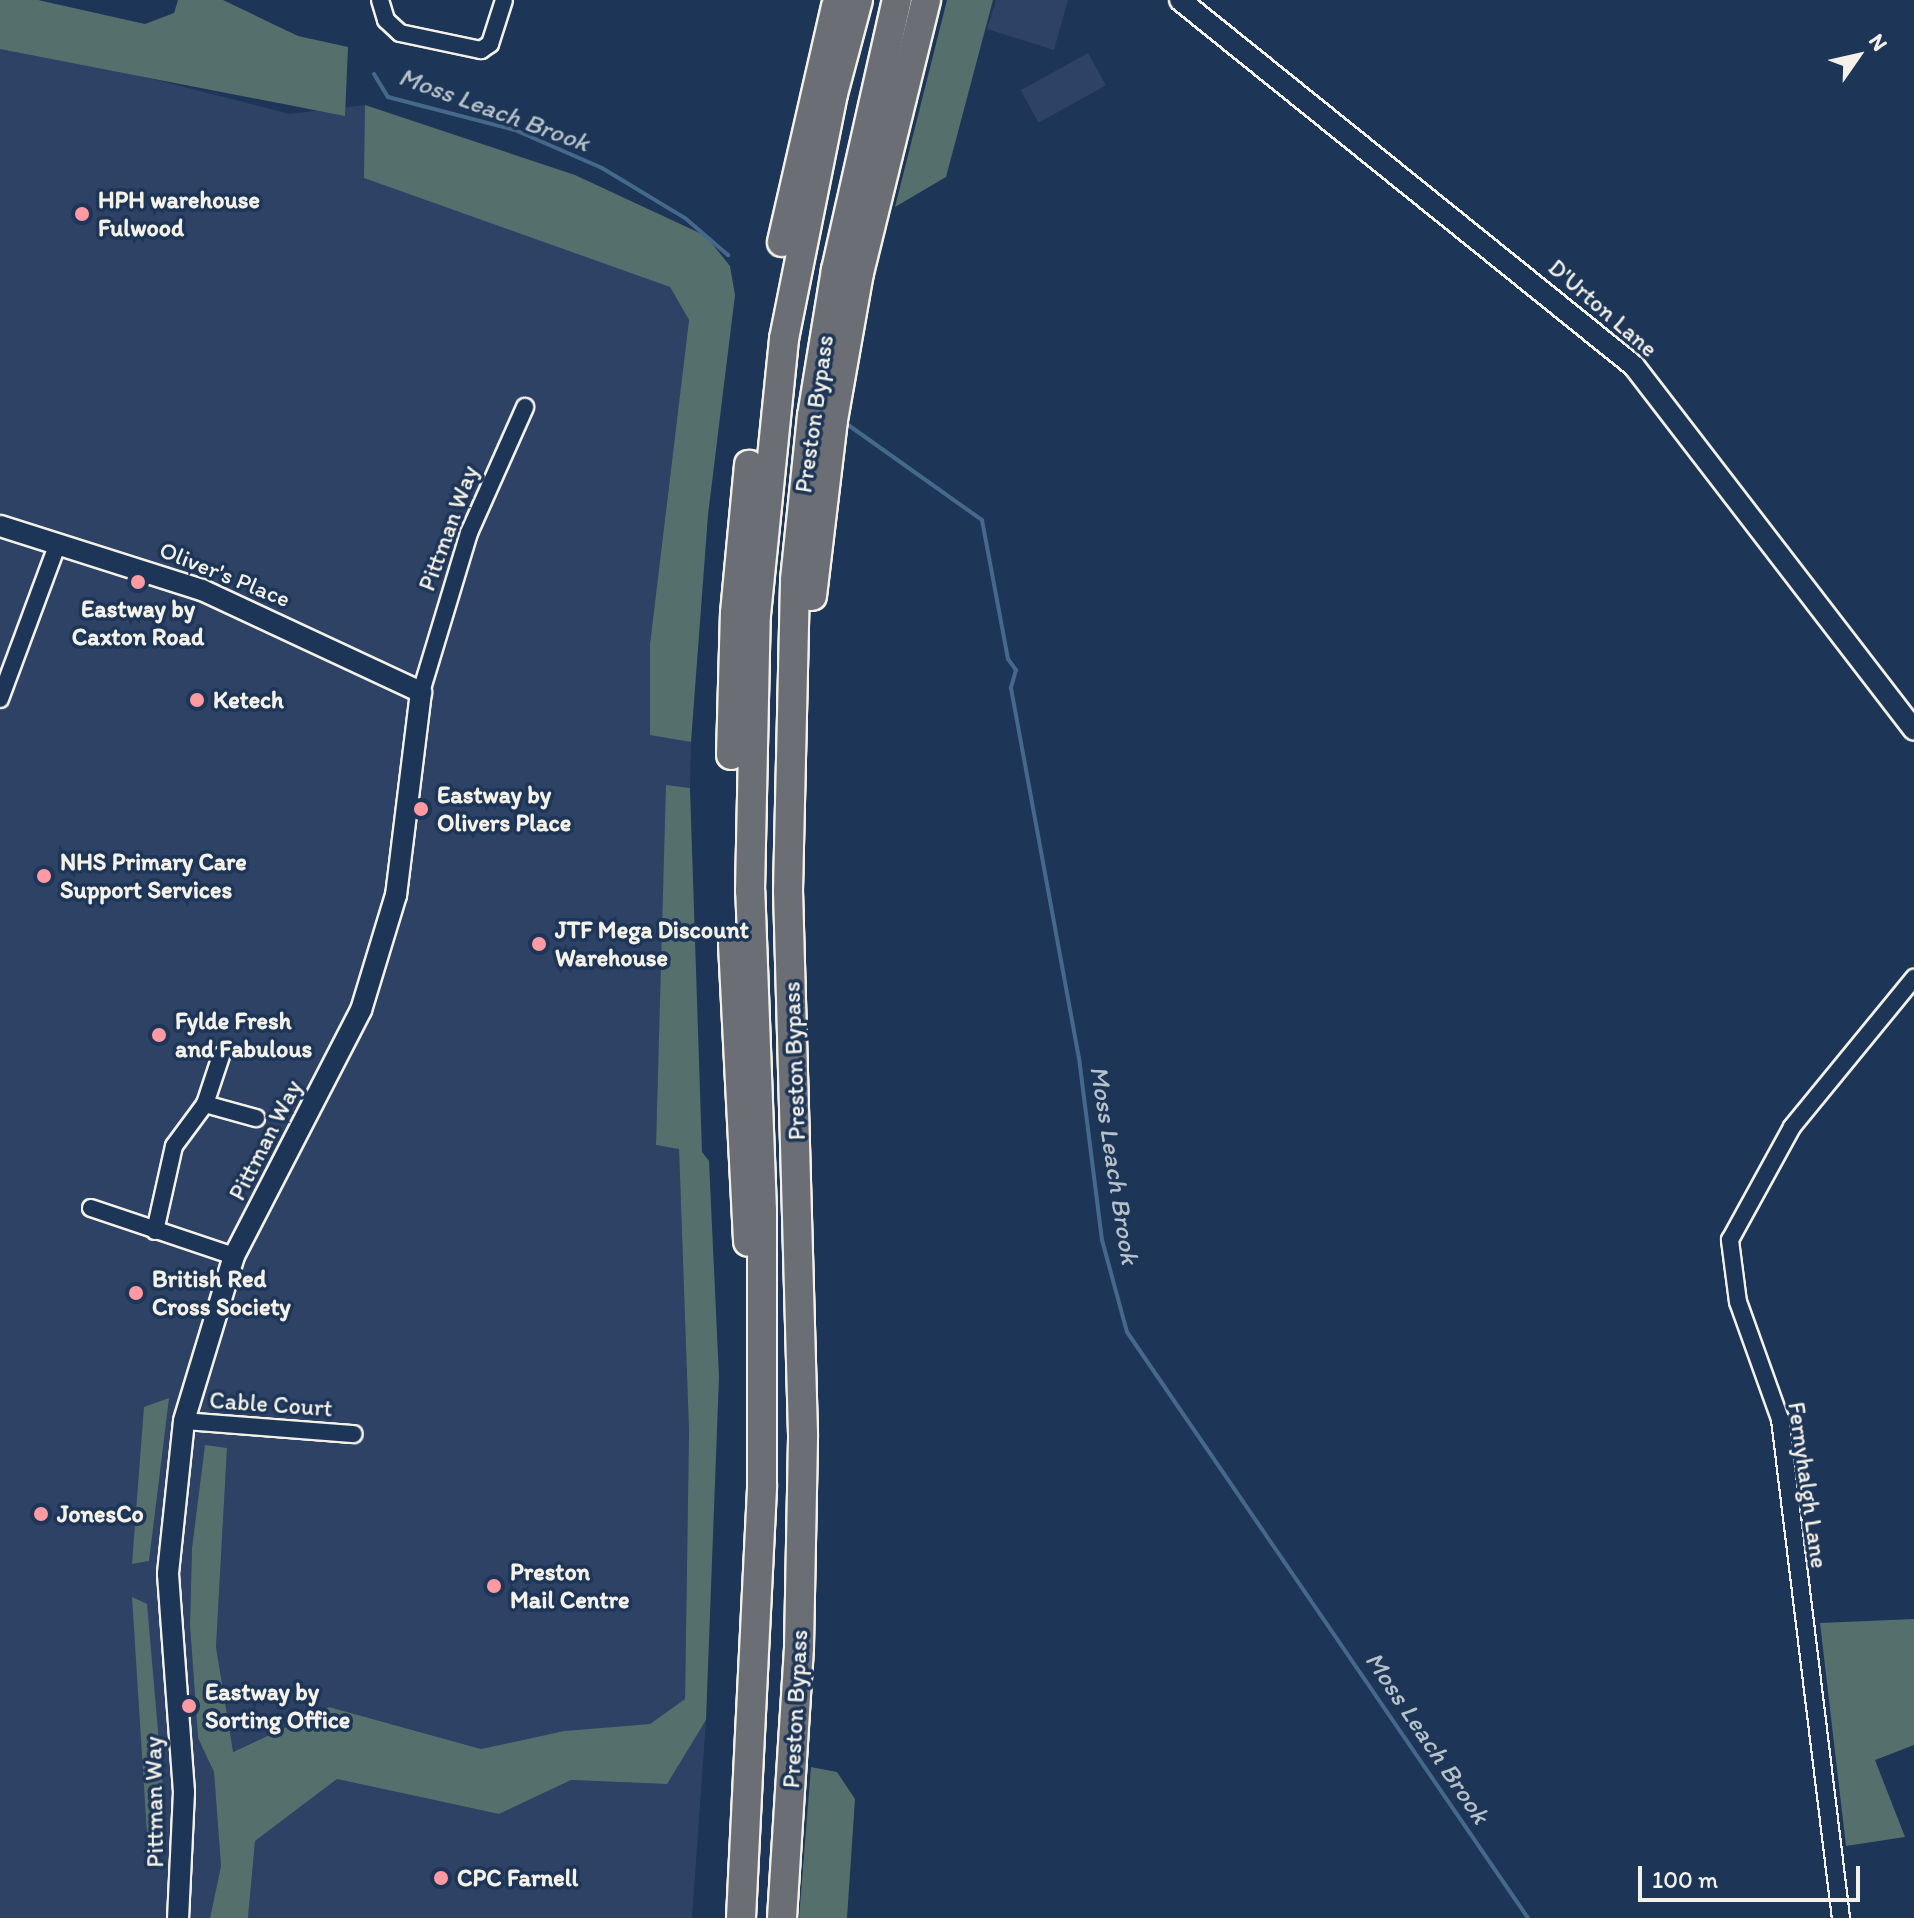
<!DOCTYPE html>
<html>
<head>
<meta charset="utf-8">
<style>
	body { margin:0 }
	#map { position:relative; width:1914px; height:1918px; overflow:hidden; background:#1d3557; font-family:Itim,sans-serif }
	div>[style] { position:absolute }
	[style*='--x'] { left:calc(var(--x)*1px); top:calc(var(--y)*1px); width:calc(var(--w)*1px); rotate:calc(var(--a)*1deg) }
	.built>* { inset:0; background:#2e4266; transform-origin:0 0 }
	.green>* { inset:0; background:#556f6c }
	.stream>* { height:4px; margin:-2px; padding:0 2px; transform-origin:2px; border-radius:2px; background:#44698c }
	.roads { filter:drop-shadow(2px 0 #f4f1e8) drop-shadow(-2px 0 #f4f1e8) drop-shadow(0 2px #f4f1e8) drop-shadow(0 -2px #f4f1e8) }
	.minor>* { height:16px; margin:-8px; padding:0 8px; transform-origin:8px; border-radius:8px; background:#1d3557 }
	.tertiary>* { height:20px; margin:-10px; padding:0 10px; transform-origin:10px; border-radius:10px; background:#1d3557 }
	.motorway>* { height:28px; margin:-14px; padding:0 14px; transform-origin:14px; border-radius:14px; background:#6b6f75 }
	.dots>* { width:22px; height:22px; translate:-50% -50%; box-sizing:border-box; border:4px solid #1d3557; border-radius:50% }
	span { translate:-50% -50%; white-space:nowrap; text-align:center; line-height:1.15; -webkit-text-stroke:7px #1d3557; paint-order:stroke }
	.poi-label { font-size:24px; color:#f4f1e8; font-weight:700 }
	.left { translate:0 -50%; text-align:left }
	.street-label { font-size:24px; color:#f4f1e8 }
	.water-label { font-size:26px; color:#b6c1c8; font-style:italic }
	.north { position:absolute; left:1818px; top:16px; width:80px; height:80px; -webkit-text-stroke:6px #1d3557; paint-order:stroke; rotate:56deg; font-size:22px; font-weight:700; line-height:32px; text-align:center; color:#f4f1e8 }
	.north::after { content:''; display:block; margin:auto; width:28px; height:36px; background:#f4f1e8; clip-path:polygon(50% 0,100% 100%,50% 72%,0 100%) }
	.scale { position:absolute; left:1638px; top:1866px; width:222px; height:36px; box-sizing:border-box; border:4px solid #f4f1e8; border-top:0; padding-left:10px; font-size:24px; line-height:28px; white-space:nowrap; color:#f4f1e8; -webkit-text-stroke:6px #1d3557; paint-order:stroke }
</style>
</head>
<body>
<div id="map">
	<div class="built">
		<div style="clip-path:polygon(996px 0,1068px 0,1054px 50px,987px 29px)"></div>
		<div style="clip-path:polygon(0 40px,290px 114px,365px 105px,365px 178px,670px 287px,689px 320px,650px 644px,650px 734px,691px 742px,690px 788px,667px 786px,656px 1145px,679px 1148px,689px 1431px,685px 1699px,650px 1724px,564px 1731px,481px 1749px,329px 1707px,232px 1752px,216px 1647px,227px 1448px,205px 1446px,192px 1548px,190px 1625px,198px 1738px,214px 1772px,221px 1866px,210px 1918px,0 1918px)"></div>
		<div style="left:1088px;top:53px;width:37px;height:77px;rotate:61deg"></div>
		<div style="clip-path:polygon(706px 1720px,692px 1918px,248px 1918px,255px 1841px,337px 1779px,499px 1814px,571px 1780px,666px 1784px)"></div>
	</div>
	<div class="green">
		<div style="clip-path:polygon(0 0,38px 0,145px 24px,174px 13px,178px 0,223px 0,298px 36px,348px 47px,345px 116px,0 49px)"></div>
		<div style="clip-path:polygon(947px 0,993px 0,946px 177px,895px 207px)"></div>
		<div style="clip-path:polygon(365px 105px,575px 175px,706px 236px,730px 266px,735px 295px,708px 515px,691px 742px,650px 735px,650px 644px,689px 320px,670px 287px,364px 178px)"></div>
		<div style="clip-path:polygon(666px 785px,690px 788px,702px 1152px,709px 1161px,719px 1377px,706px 1720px,667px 1784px,571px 1780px,499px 1814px,337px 1779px,255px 1841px,248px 1918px,210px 1918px,221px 1866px,214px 1772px,198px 1738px,190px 1625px,192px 1548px,205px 1445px,227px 1448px,216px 1647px,233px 1752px,329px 1707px,481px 1749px,564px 1731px,650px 1724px,685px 1699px,689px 1431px,679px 1149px,656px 1145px)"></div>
		<div style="clip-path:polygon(169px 1398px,149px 1561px,132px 1564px,144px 1407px)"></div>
		<div style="clip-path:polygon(132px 1597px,147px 1604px,163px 1789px,162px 1847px,148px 1849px)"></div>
		<div style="clip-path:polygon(1914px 1619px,1914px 1745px,1875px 1760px,1905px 1837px,1846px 1846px,1820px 1623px)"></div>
		<div style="clip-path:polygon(811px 1767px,837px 1772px,855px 1799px,847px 1918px,799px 1918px)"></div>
	</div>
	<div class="stream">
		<div style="--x:374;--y:74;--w:27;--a:59"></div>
		<div style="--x:388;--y:97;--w:131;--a:14.6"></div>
		<div style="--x:515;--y:130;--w:95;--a:23.6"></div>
		<div style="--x:602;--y:168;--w:97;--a:31.1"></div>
		<div style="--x:685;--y:218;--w:57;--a:40.7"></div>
		<div style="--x:844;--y:422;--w:169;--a:35.4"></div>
		<div style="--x:982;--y:520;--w:141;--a:79.4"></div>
		<div style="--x:1008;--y:659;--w:14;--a:54"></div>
		<div style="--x:1016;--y:670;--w:19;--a:106"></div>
		<div style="--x:1011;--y:688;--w:376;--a:79.6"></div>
		<div style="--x:1079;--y:1058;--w:183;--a:82.8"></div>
		<div style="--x:1102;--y:1240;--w:95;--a:74.8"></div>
		<div style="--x:1127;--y:1332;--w:710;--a:55.62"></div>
	</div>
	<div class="roads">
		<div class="minor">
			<div style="--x:380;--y:0;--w:21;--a:73"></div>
			<div style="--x:386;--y:20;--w:19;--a:43"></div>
			<div style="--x:400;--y:33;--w:83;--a:11.9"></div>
			<div style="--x:481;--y:50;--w:11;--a:-34"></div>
			<div style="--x:490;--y:44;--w:46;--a:-72.3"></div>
			<div style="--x:421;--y:692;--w:166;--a:-73.2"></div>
			<div style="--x:469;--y:533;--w:138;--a:-66"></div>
			<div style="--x:0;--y:699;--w:163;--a:-69.6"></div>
			<div style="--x:205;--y:1104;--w:53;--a:15.4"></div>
			<div style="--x:91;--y:1208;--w:151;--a:18.6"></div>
			<div style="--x:155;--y:1231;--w:87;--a:-77.4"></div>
			<div style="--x:174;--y:1146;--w:52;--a:-53.6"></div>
			<div style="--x:205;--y:1104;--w:51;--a:-71.6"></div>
			<div style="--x:184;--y:1421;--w:170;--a:4.4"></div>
			<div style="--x:1841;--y:1918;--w:503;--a:-96.97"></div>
			<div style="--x:1780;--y:1419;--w:124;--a:-109.7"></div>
			<div style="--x:1738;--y:1302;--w:63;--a:-97.4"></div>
			<div style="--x:1730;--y:1240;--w:129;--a:-61.2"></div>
			<div style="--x:1792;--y:1127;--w:193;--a:-50.7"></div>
		</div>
		<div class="tertiary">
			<div style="--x:1180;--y:0;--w:583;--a:38.87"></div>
			<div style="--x:1634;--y:366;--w:459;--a:52.4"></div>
			<div style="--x:0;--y:526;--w:212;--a:17.6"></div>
			<div style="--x:202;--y:590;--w:242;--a:25"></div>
			<div style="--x:421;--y:692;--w:205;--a:97"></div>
			<div style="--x:396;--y:895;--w:120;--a:106.9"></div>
			<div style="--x:361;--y:1010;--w:277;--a:117.3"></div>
			<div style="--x:234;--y:1256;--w:172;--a:106.9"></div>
			<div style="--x:184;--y:1421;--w:154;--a:96"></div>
			<div style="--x:168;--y:1574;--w:219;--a:85.8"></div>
			<div style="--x:184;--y:1792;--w:126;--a:92.7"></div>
		</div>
		<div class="motorway">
			<div style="--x:782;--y:242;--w:242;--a:-77.1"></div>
			<div style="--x:812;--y:596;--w:177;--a:-83.2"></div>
			<div style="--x:833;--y:420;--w:149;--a:-80"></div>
			<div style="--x:859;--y:273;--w:281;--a:-76.2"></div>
			<div style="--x:731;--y:755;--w:142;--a:-88.4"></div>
			<div style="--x:735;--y:613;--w:149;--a:-84.6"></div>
			<div style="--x:733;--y:944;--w:298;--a:87.1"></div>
			<div style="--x:741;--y:1918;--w:433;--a:-87.2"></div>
			<div style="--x:762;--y:1486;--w:275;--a:-90"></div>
			<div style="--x:762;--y:1211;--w:320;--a:-92.1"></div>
			<div style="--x:750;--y:891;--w:276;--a:-88.8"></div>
			<div style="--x:756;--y:615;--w:277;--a:-84.2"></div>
			<div style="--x:784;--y:339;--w:250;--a:-78.7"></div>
			<div style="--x:833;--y:94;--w:97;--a:-75.1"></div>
			<div style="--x:782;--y:1918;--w:272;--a:-86.4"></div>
			<div style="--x:799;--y:1647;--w:213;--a:-88.9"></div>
			<div style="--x:803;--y:1434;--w:543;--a:-91.58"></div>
			<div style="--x:788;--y:891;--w:311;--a:-88.7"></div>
			<div style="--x:795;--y:580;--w:165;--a:-84.1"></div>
			<div style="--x:812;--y:416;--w:148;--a:-80.7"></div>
			<div style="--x:836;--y:270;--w:277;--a:-77.3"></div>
		</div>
	</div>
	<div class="dots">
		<div style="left:82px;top:214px;background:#ff9aa2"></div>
		<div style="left:138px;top:582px;background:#ff9aa2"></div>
		<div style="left:197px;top:700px;background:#ff9aa2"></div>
		<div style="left:421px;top:809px;background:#ff9aa2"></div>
		<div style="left:44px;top:876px;background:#ff9aa2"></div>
		<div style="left:539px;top:944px;background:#ff9aa2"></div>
		<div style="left:159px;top:1035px;background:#ff9aa2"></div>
		<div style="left:136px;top:1293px;background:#ff9aa2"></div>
		<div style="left:41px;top:1514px;background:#ff9aa2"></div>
		<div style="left:494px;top:1586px;background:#ff9aa2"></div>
		<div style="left:189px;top:1706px;background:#ff9aa2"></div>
		<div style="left:441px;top:1878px;background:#ff9aa2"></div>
	</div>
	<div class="poi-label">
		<span class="left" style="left:98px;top:214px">HPH warehouse<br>Fulwood</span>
		<span style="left:138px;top:623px">Eastway by<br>Caxton Road</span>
		<span class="left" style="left:213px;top:700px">Ketech</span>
		<span class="left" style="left:437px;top:809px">Eastway by<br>Olivers Place</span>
		<span class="left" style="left:60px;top:876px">NHS Primary Care<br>Support Services</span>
		<span class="left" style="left:555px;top:944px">JTF Mega Discount<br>Warehouse</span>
		<span class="left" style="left:175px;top:1035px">Fylde Fresh<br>and Fabulous</span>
		<span class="left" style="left:152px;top:1293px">British Red<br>Cross Society</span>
		<span class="left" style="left:57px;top:1514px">JonesCo</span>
		<span class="left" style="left:510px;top:1586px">Preston<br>Mail Centre</span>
		<span class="left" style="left:205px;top:1706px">Eastway by<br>Sorting Office</span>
		<span class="left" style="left:457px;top:1878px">CPC Farnell</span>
	</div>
	<div class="street-label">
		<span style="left:1603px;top:308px;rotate:41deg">D'Urton Lane</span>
		<span style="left:814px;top:414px;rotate:-82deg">Preston Bypass</span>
		<span style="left:448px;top:528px;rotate:-70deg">Pittman Way</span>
		<span style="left:225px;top:574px;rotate:22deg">Oliver's Place</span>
		<span style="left:794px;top:1061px;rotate:-92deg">Preston Bypass</span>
		<span style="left:265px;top:1140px;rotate:-63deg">Pittman Way</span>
		<span style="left:271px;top:1404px;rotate:4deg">Cable Court</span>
		<span style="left:1808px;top:1485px;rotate:82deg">Fernyhalgh Lane</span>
		<span style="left:795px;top:1709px;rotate:-87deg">Preston Bypass</span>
		<span style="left:154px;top:1802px;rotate:-91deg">Pittman Way</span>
	</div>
	<div class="water-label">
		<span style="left:494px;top:110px;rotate:20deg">Moss Leach Brook</span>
		<span style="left:1114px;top:1165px;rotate:81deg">Moss Leach Brook</span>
		<span style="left:1427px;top:1738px;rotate:56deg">Moss Leach Brook</span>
	</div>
	<div class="north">N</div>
	<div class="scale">100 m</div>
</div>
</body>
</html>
